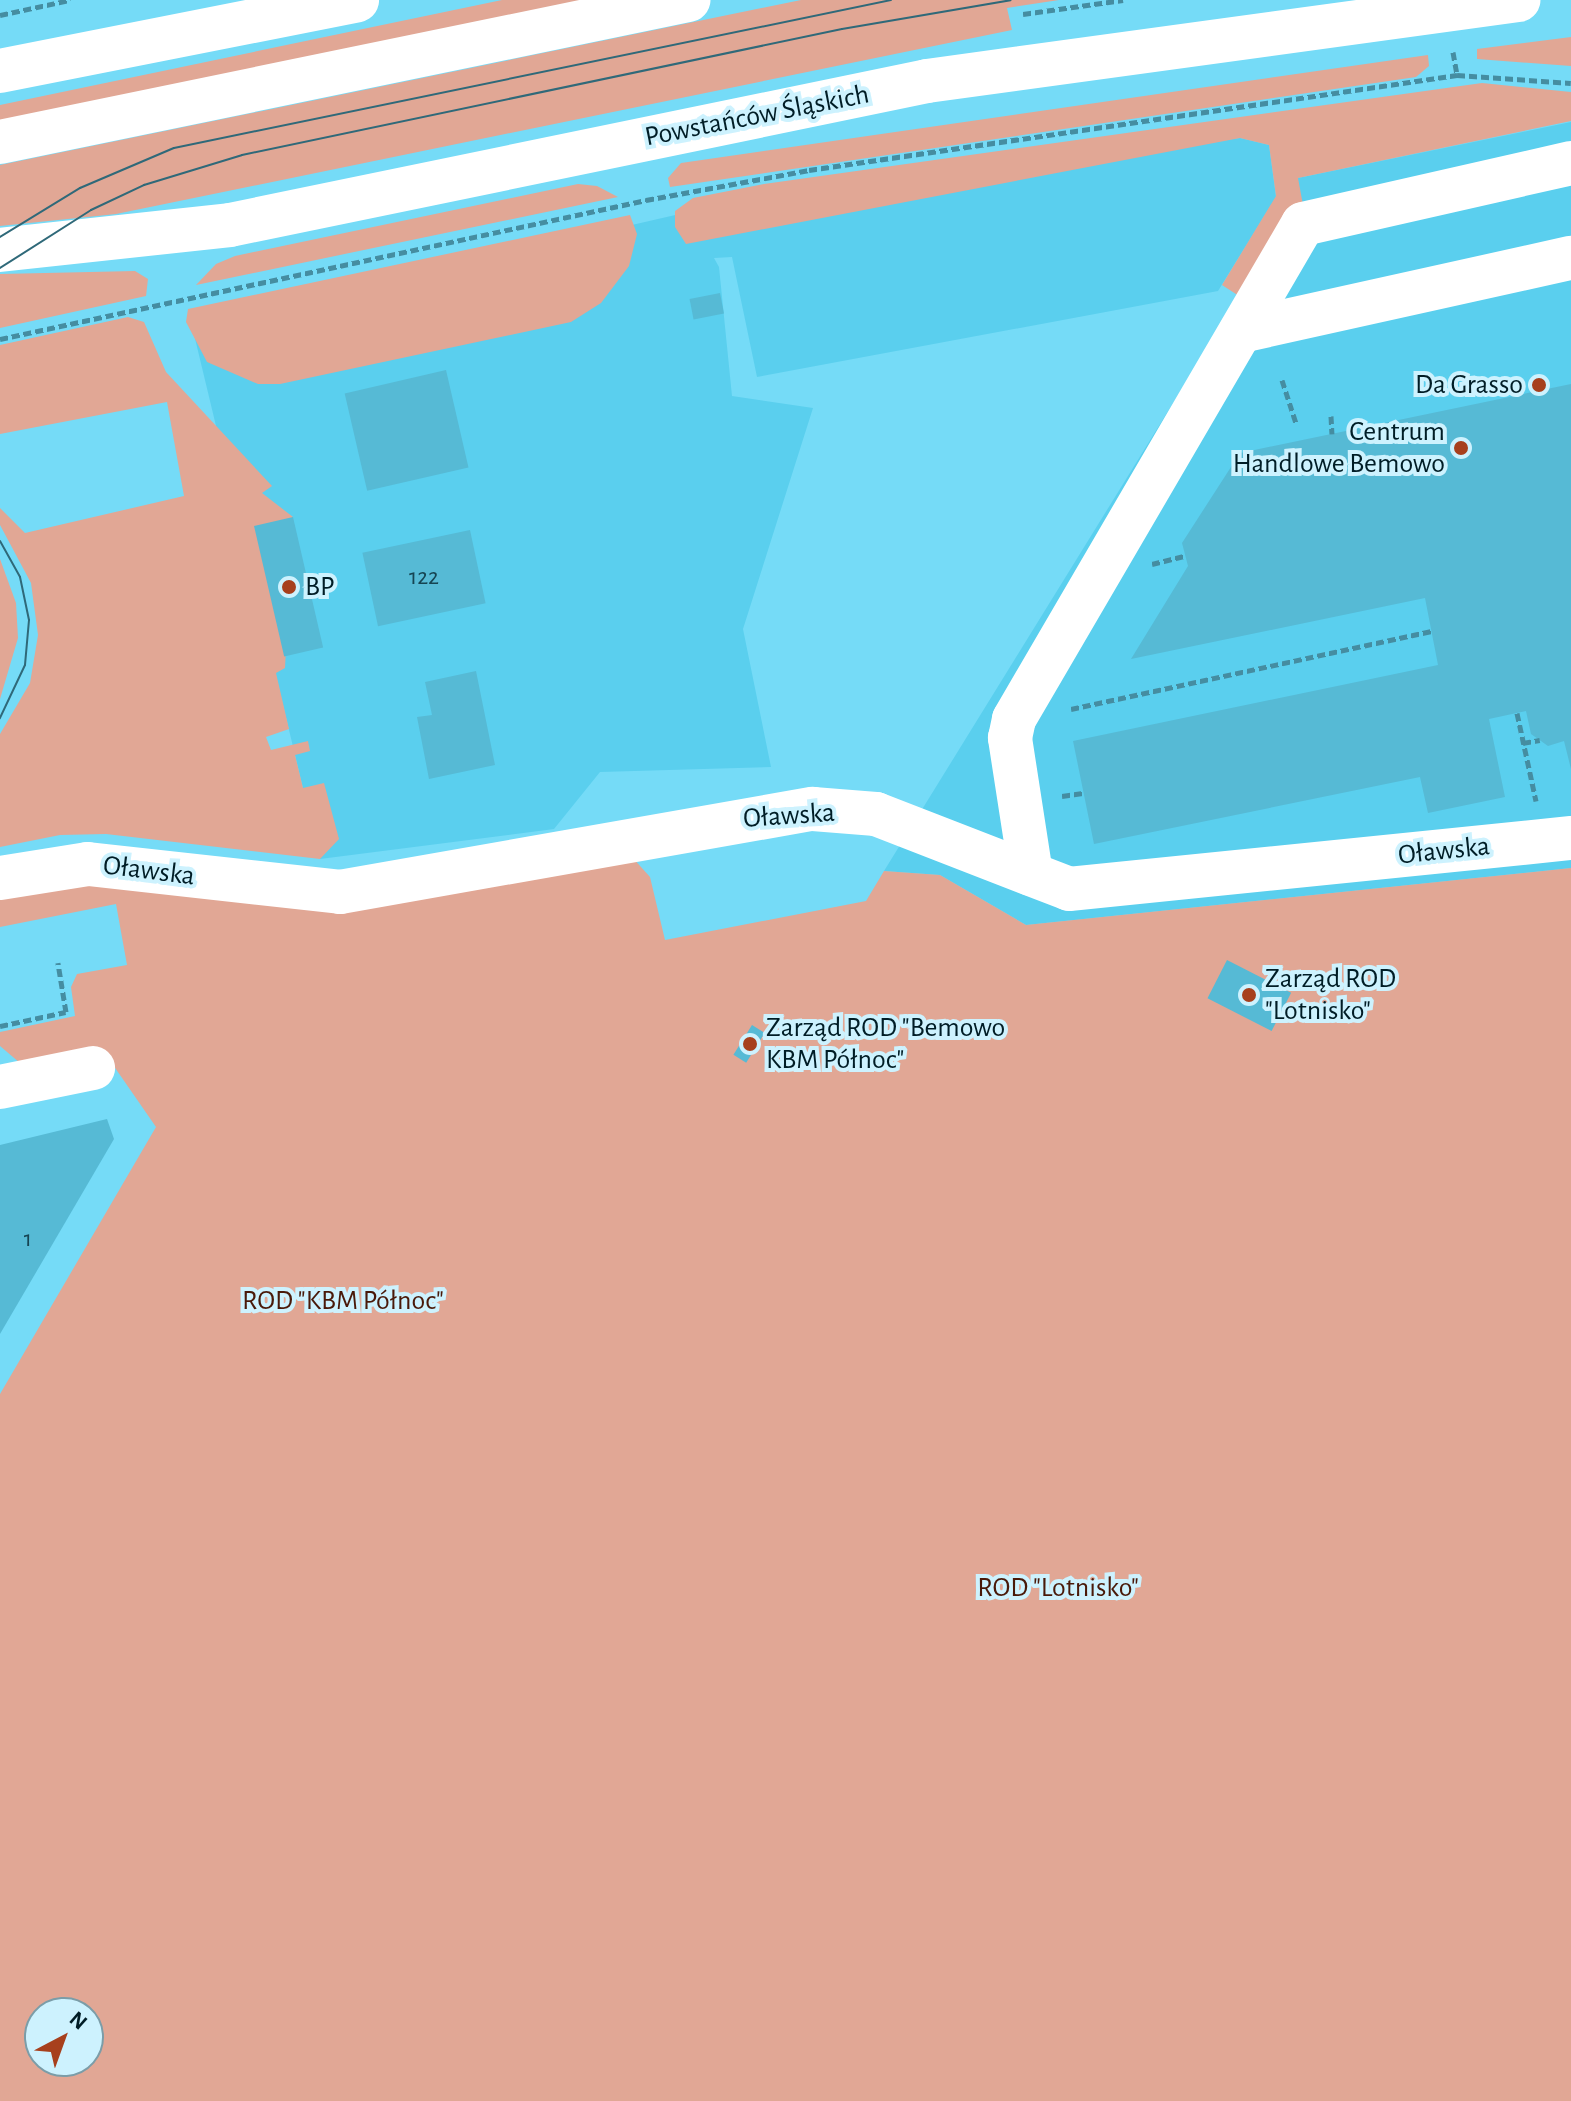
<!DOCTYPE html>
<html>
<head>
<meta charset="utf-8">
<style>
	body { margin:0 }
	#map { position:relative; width:1571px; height:2101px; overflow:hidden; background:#75dbf7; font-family:"Alegreya Sans",sans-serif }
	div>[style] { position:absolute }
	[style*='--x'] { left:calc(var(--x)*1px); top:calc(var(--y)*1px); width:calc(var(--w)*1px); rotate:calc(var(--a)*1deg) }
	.built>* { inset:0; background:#5acfee }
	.green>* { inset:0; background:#e1a795 }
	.building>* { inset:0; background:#56bad5; transform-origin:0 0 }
	.path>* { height:5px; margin-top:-2.5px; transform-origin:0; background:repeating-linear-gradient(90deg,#458da1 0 8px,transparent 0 12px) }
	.minor>* { height:44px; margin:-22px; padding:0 22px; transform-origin:22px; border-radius:22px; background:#fff }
	.major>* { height:44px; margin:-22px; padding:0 22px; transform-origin:22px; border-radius:22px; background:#fff }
	.tram>* { height:2px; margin:-1px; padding:0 1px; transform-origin:1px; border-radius:1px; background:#2f6979 }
	.dots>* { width:22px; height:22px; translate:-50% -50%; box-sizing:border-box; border:4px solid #cdf2fe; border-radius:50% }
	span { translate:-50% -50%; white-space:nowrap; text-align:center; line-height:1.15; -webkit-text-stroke:8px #cdf2fe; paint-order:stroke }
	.number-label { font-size:24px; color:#164452 }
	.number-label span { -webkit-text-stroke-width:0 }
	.street-label { font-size:28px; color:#001d26 }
	.poi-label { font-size:28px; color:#001d26 }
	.right { translate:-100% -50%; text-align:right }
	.left { translate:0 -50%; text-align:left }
	.park-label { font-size:28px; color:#491909 }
	.north { position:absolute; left:24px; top:1997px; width:80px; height:80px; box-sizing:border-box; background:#cdf2fe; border:2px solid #7b9da8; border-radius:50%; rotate:41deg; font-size:22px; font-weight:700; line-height:32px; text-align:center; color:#001d26 }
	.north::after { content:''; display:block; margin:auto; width:28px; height:36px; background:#a7401d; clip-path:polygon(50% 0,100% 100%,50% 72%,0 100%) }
</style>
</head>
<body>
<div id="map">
	<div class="built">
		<div style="clip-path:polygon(1571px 122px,1571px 868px,1026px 925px,940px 875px,884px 871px,1220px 327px,1298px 178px)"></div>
		<div style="clip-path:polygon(1240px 138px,1269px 145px,1276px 197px,1218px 291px,757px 377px,732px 257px,714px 258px,719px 267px,732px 396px,813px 408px,743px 629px,771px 767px,600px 772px,554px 829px,320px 859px,192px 326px,684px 213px)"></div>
	</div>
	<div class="green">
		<div style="clip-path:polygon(502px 0,584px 0,0 121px,0 105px)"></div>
		<div style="clip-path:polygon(801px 0,1059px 0,1007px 8px,1012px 30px,116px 214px,0 226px,0 165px)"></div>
		<div style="clip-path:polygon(1571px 37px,1571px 66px,1477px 59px,1477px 49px)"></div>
		<div style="clip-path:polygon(1428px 55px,1429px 66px,1416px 77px,670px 187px,668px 178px,681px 163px)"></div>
		<div style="clip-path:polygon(1482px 83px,1571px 92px,1571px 121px,1298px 178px,1303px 205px,1239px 296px,1222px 285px,1276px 196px,1269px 145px,1240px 138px,686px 244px,675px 227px,675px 211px,693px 198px,764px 184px)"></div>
		<div style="clip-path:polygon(578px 184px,597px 186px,618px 197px,196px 285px,216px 264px,235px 256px)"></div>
		<div style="clip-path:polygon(630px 215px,637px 234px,629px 266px,601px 303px,571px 322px,280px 384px,258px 384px,207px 362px,186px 322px,188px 309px)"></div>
		<div style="clip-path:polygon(135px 271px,148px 279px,146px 296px,0 328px,0 274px)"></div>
		<div style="clip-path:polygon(128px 317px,144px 322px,166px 372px,272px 486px,262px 493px,293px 517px,285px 668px,276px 673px,289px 729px,266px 737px,271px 750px,308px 741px,310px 751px,295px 755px,303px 788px,324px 783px,339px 839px,320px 859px,106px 834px,60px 835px,0 847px,0 734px,30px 683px,38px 635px,31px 583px,0 525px,0 508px,25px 533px,184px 496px,167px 402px,0 434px,0 345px)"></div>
		<div style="clip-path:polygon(0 559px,16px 603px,18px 638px,0 699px)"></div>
		<div style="clip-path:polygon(evenodd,632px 857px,650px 877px,665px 940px,866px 901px,884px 871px,940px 875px,1026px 925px,1571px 868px,1571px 2101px,0 2101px,0 1394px,156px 1127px,102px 1049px,20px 1063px,0 1046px,0 1032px,75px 1016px,71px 987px,77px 974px,127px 965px,116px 904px,0 927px,0 897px,55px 885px,632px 857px,40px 2013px,88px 2013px,88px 2061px,40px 2061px,40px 2013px)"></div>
	</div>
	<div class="building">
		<div style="left:720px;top:293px;width:21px;height:31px;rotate:79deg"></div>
		<div style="left:446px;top:370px;width:100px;height:104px;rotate:77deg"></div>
		<div style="clip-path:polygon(1571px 384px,1571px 769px,1564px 741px,1548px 746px,1531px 734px,1526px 711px,1489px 719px,1505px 797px,1428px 813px,1420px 777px,1094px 844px,1073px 741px,1438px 665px,1425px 598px,1131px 659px,1188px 566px,1182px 543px,1240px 453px)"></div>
		<div style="left:293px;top:517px;width:134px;height:40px;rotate:77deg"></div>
		<div style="left:470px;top:530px;width:75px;height:110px;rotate:78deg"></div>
		<div style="clip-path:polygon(476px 671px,495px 765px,429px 779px,417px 717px,432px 715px,425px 682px)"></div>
		<div style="left:1227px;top:960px;width:72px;height:43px;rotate:27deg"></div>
		<div style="left:752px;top:1025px;width:15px;height:35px;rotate:32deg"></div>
		<div style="clip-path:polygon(107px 1119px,114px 1139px,0 1334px,0 1145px)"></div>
	</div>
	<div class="path">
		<div style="--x:1023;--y:14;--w:101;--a:-8"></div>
		<div style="--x:0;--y:15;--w:72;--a:-12.1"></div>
		<div style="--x:1453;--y:52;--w:23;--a:80"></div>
		<div style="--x:0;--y:339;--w:661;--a:-12.14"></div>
		<div style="--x:646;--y:200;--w:166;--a:-10.4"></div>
		<div style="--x:809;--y:170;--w:655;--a:-8.34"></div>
		<div style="--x:1457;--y:75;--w:114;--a:4"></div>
		<div style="--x:1282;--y:380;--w:45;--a:72"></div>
		<div style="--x:1331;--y:416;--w:18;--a:87"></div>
		<div style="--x:1152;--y:564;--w:34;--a:-14"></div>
		<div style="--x:1071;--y:709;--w:369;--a:-12.2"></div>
		<div style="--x:1517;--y:713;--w:90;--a:77.8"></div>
		<div style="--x:1523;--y:743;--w:17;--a:-10"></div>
		<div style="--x:1062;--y:796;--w:21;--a:-8"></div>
		<div style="--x:0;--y:1026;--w:67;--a:-12"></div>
		<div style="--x:66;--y:1012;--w:50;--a:-99.3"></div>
	</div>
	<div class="minor">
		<div style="--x:0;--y:71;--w:364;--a:-11.2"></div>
		<div style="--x:1241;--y:331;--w:338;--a:-12.5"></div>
		<div style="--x:1031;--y:874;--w:138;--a:-98.8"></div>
		<div style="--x:1010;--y:738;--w:19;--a:-78"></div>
		<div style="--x:1014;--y:719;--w:573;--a:-59.72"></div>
		<div style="--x:1303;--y:224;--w:275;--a:-12.8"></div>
		<div style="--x:0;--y:878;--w:89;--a:-9"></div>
		<div style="--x:88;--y:864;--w:254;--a:6.3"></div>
		<div style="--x:340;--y:892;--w:480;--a:-10"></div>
		<div style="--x:813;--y:809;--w:63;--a:4.5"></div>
		<div style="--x:876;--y:814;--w:207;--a:21.2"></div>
		<div style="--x:1069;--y:889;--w:505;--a:-5.8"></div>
		<div style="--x:0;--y:1087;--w:95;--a:-11.5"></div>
	</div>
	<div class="major">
		<div style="--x:0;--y:142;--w:703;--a:-11.66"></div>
		<div style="--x:0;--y:250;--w:231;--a:-6.2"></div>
		<div style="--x:230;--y:225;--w:712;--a:-11.67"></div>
		<div style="--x:927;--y:81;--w:597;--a:-7.8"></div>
	</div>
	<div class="tram">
		<div style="--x:0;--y:237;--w:94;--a:-31.5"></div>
		<div style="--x:80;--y:188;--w:102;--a:-23.1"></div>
		<div style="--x:174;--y:148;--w:732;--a:-11.66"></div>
		<div style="--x:0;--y:268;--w:108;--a:-32.5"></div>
		<div style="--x:91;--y:210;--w:59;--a:-25.3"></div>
		<div style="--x:144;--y:185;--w:102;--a:-17"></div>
		<div style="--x:242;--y:155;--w:613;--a:-11.86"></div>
		<div style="--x:842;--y:29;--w:171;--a:-9.7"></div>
		<div style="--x:0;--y:541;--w:41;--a:60.9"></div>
		<div style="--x:20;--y:577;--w:44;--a:78.2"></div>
		<div style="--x:29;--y:620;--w:45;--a:95.1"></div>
		<div style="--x:25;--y:665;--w:59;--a:115.3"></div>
	</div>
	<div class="dots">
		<div style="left:1539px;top:385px;background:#a7401d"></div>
		<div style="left:1461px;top:448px;background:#a7401d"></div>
		<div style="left:289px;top:587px;background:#a7401d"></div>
		<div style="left:1249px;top:995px;background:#a7401d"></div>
		<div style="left:750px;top:1044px;background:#a7401d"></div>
	</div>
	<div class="number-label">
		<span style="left:424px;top:578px">122</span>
		<span style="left:28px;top:1240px">1</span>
	</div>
	<div class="street-label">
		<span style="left:757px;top:116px;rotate:-11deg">Powstańców Śląskich</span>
		<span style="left:789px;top:816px;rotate:-4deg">Oławska</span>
		<span style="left:1444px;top:851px;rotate:-6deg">Oławska</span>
		<span style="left:149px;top:871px;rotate:7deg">Oławska</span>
	</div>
	<div class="poi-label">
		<span class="right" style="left:1523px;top:385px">Da Grasso</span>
		<span class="right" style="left:1445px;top:448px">Centrum<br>Handlowe Bemowo</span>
		<span class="left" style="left:305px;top:587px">BP</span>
		<span class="left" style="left:1265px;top:995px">Zarząd ROD<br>"Lotnisko"</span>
		<span class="left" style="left:766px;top:1044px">Zarząd ROD "Bemowo<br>KBM Północ"</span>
	</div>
	<div class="park-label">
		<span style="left:343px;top:1301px">ROD "KBM Północ"</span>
		<span style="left:1058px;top:1588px">ROD "Lotnisko"</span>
	</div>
	<div class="north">N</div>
</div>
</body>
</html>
